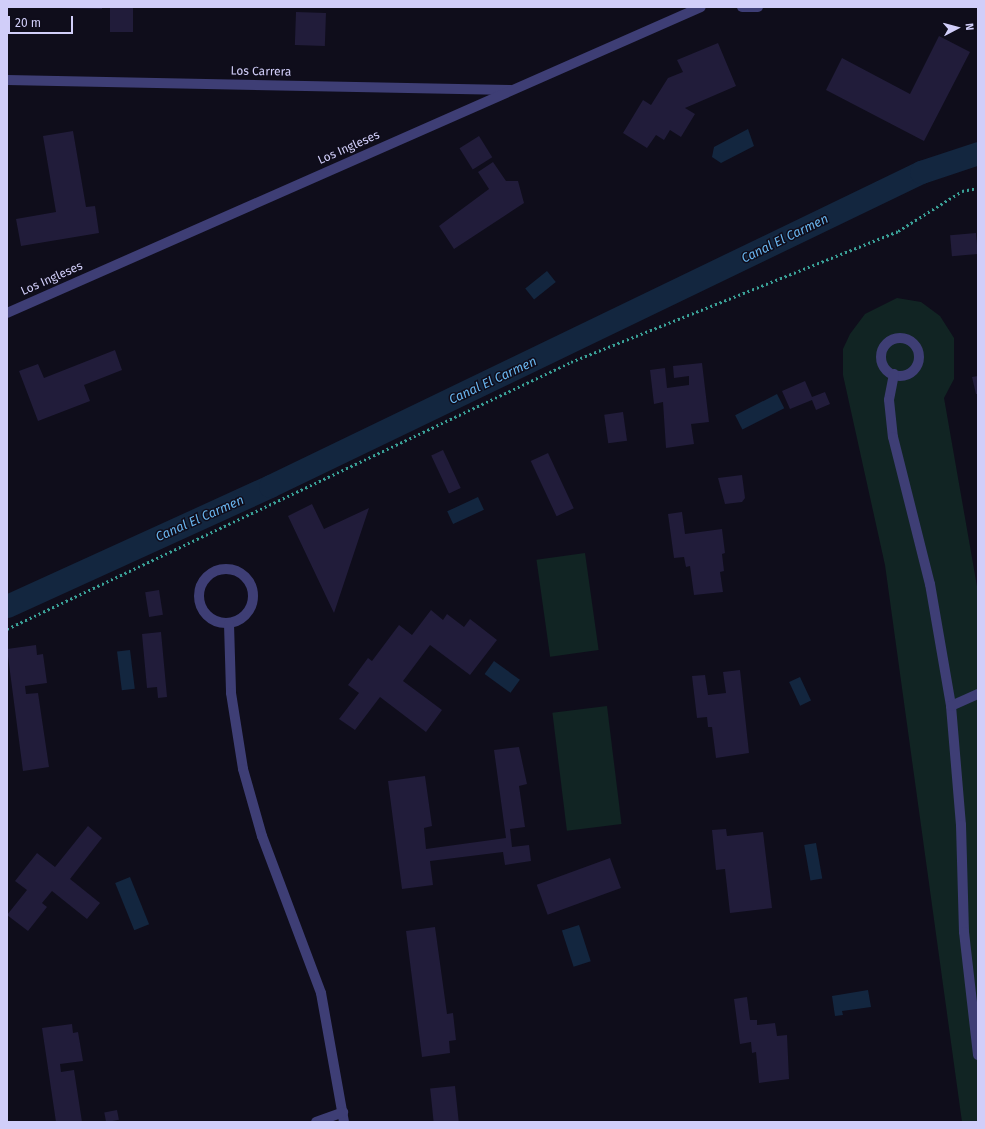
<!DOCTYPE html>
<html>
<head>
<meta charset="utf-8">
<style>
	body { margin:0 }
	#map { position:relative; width:985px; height:1129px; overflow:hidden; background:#0f0d1b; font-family:"Fira Sans",sans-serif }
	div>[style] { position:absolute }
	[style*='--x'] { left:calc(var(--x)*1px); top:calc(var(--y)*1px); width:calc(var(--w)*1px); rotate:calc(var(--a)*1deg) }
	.green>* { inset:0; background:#112423; transform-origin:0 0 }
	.water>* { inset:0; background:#13263f; transform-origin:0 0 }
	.canal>* { height:23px; margin:-11.5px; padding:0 11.5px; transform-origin:11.5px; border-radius:11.5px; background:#13263f }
	.building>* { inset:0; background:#211c3a; transform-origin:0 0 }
	.path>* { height:2.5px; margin-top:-1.25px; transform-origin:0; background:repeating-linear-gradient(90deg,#3aa097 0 2px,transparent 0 5px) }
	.minor>* { height:10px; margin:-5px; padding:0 5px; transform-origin:5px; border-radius:5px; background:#3e3e75 }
	.minor>.ring { margin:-5px; padding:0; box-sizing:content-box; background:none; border:10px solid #3e3e75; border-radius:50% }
	span { translate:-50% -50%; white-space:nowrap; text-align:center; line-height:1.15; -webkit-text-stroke:3px #0f0d1b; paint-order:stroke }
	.street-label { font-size:12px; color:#d1cef9 }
	.water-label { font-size:13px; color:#68b4ed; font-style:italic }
	.frame { position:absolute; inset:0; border:8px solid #d1cef9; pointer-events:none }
	.north { position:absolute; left:937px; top:8px; width:40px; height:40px; -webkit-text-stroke:3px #0f0d1b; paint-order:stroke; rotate:84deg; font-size:11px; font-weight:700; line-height:16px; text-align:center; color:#d1cef9 }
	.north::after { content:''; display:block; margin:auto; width:14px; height:18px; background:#d1cef9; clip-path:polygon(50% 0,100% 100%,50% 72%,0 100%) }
	.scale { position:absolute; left:8px; top:16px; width:65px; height:18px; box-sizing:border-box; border:2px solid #d1cef9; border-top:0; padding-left:5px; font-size:12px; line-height:14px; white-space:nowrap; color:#d1cef9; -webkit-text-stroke:3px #0f0d1b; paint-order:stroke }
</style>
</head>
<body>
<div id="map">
	<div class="green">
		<div style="clip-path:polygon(897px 298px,921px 302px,940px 316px,954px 338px,954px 379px,944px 398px,978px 592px,978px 1122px,962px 1122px,885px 565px,843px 375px,843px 349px,850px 334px,865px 314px)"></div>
		<div style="left:585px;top:553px;width:98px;height:49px;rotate:82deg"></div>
		<div style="left:607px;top:706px;width:119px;height:55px;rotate:83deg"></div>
	</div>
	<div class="water">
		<div style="clip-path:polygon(748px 129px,754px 146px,721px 163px,712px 157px,714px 147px)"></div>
		<div style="left:547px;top:271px;width:14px;height:28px;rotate:51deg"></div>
		<div style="left:777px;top:394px;width:16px;height:47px;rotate:63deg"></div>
		<div style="left:478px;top:497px;width:14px;height:34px;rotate:65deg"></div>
		<div style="left:130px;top:650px;width:39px;height:13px;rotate:83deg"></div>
		<div style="left:494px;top:661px;width:32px;height:16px;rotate:36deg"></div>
		<div style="left:800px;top:677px;width:26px;height:12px;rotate:65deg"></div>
		<div style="left:816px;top:843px;width:36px;height:12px;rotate:80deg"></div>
		<div style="left:130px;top:877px;width:51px;height:16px;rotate:68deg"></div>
		<div style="left:579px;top:925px;width:38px;height:18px;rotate:72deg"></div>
		<div style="clip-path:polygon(868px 990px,871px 1007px,842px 1011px,843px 1015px,835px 1016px,832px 996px)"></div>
	</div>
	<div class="canal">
		<div style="--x:7;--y:606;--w:289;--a:-24.5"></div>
		<div style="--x:270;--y:486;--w:723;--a:-25.75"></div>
		<div style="--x:921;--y:172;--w:60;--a:-18.4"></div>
	</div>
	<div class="building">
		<div style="clip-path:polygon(58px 7px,102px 7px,102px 9px,58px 8px)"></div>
		<div style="left:110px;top:7px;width:23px;height:25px"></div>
		<div style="left:296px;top:12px;width:30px;height:33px;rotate:2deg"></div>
		<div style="clip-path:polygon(939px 36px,970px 52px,924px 141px,826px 90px,842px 58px,910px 94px)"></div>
		<div style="clip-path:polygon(718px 43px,736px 86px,685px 108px,695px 114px,681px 137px,670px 130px,664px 140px,656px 135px,647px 148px,623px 133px,643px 100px,651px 105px,668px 78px,683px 72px,677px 60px)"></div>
		<div style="clip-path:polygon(73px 131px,86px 207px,95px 206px,99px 233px,21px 246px,16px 219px,56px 212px,43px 136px)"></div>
		<div style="left:479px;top:136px;width:25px;height:23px;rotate:58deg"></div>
		<div style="clip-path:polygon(493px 162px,506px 181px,518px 181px,524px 203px,454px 249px,439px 226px,489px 189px,478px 172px)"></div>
		<div style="left:976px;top:233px;width:21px;height:26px;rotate:85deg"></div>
		<div style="clip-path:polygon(115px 350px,122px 370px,84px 385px,90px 401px,38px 421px,19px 371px,38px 364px,44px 378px)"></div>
		<div style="clip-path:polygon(702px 363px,709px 422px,691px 424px,694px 444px,666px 448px,663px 402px,654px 404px,650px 370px,665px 368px,667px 388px,689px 385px,689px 376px,674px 378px,673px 366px)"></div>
		<div style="clip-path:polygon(978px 376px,978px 394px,976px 394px,972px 377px)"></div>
		<div style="clip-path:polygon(805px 381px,812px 397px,825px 392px,830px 404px,816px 410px,812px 400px,790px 409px,782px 391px)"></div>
		<div style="left:623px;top:412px;width:29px;height:19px;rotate:82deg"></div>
		<div style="left:443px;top:450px;width:42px;height:13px;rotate:65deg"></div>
		<div style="left:548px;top:453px;width:61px;height:19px;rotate:65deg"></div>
		<div style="clip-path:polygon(742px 475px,745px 498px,742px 502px,725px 504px,718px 478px)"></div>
		<div style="clip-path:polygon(312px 504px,324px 529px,369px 508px,334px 613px,288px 516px)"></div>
		<div style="clip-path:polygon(682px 512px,685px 534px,722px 529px,725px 553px,722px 554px,724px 571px,720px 572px,723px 592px,694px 595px,690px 566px,686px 567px,684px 557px,674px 558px,668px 514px)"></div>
		<div style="left:159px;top:590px;width:25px;height:14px;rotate:81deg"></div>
		<div style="clip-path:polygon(431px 610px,443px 620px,447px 614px,464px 627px,470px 619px,497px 640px,470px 675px,430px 645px,403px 681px,442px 710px,426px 732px,380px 697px,355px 730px,339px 719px,359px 693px,348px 685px,368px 658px,372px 661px,399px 625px,412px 635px)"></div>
		<div style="clip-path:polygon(161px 632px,167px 697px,158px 698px,157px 687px,147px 688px,142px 634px)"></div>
		<div style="clip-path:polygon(36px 645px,37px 655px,43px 654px,47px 683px,25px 686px,26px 694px,38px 693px,49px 767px,23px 771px,7px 649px)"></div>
		<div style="clip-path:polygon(740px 670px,749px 753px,716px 758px,712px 727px,708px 727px,707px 717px,697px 718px,692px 676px,705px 675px,708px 695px,726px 693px,723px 672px)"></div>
		<div style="clip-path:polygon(519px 747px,527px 784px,519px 786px,525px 827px,510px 829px,512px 847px,529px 845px,531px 861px,505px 865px,503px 852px,430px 861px,433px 885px,402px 889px,388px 781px,425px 776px,432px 826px,424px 828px,426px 849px,506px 838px,494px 750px)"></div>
		<div style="clip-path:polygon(88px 826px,102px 838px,70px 879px,100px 903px,87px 919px,52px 891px,42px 903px,47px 907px,28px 931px,7px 915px,27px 890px,15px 881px,37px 853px,55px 867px)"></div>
		<div style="clip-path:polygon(726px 829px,727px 836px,763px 832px,772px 908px,730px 913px,725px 869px,716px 870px,712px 830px)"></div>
		<div style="left:610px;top:858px;width:32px;height:78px;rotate:70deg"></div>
		<div style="clip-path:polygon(435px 927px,447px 1014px,453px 1013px,456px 1040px,449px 1041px,450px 1053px,422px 1057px,406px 931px)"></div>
		<div style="clip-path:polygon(747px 997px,750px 1020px,757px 1020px,757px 1025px,775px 1023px,777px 1036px,787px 1035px,789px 1079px,759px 1083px,756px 1052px,752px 1053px,751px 1042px,740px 1044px,734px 999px)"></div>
		<div style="clip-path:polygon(72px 1024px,73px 1033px,78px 1032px,83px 1061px,60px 1064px,61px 1072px,74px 1070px,82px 1122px,56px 1122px,42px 1028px)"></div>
		<div style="left:455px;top:1086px;width:36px;height:25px;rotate:84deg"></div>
		<div style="left:117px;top:1110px;width:10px;height:13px;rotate:79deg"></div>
	</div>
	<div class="path">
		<div style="--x:7;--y:629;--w:624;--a:-25.33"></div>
		<div style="--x:571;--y:362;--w:352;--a:-21.8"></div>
		<div style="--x:898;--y:231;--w:75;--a:-32"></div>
		<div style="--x:962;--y:191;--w:16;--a:-11"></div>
	</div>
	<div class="minor">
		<div style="--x:742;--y:7;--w:16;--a:0"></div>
		<div style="--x:7;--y:80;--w:504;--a:1.14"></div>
		<div style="--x:7;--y:313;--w:758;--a:-23.79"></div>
		<div class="ring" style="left:881px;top:338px;width:28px;height:28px"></div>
		<div style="--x:894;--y:374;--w:26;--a:101"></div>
		<div style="--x:889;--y:400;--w:37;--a:84"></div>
		<div style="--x:893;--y:437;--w:152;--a:75.9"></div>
		<div style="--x:930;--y:584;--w:124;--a:80.2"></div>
		<div style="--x:951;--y:706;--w:119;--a:85.2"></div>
		<div style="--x:961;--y:825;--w:107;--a:88.4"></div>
		<div style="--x:964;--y:932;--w:124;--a:83.5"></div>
		<div class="ring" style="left:199px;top:569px;width:44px;height:44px"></div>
		<div style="--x:229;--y:624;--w:69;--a:88.3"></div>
		<div style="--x:231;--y:693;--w:77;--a:81"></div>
		<div style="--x:243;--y:769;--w:70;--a:74.2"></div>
		<div style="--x:262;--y:836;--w:168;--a:69.4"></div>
		<div style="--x:321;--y:993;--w:131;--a:79.9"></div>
		<div style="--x:951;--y:706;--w:30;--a:-24"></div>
		<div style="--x:316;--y:1122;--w:29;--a:-20"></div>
	</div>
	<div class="street-label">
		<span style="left:261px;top:72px;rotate:1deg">Los Carrera</span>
		<span style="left:349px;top:148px;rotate:-24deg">Los Ingleses</span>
		<span style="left:52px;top:279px;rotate:-24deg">Los Ingleses</span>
	</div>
	<div class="water-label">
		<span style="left:785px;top:239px;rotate:-26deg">Canal El Carmen</span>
		<span style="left:493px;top:381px;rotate:-25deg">Canal El Carmen</span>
		<span style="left:200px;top:519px;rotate:-24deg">Canal El Carmen</span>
	</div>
	<div class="frame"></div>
	<div class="north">N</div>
	<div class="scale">20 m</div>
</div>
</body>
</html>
